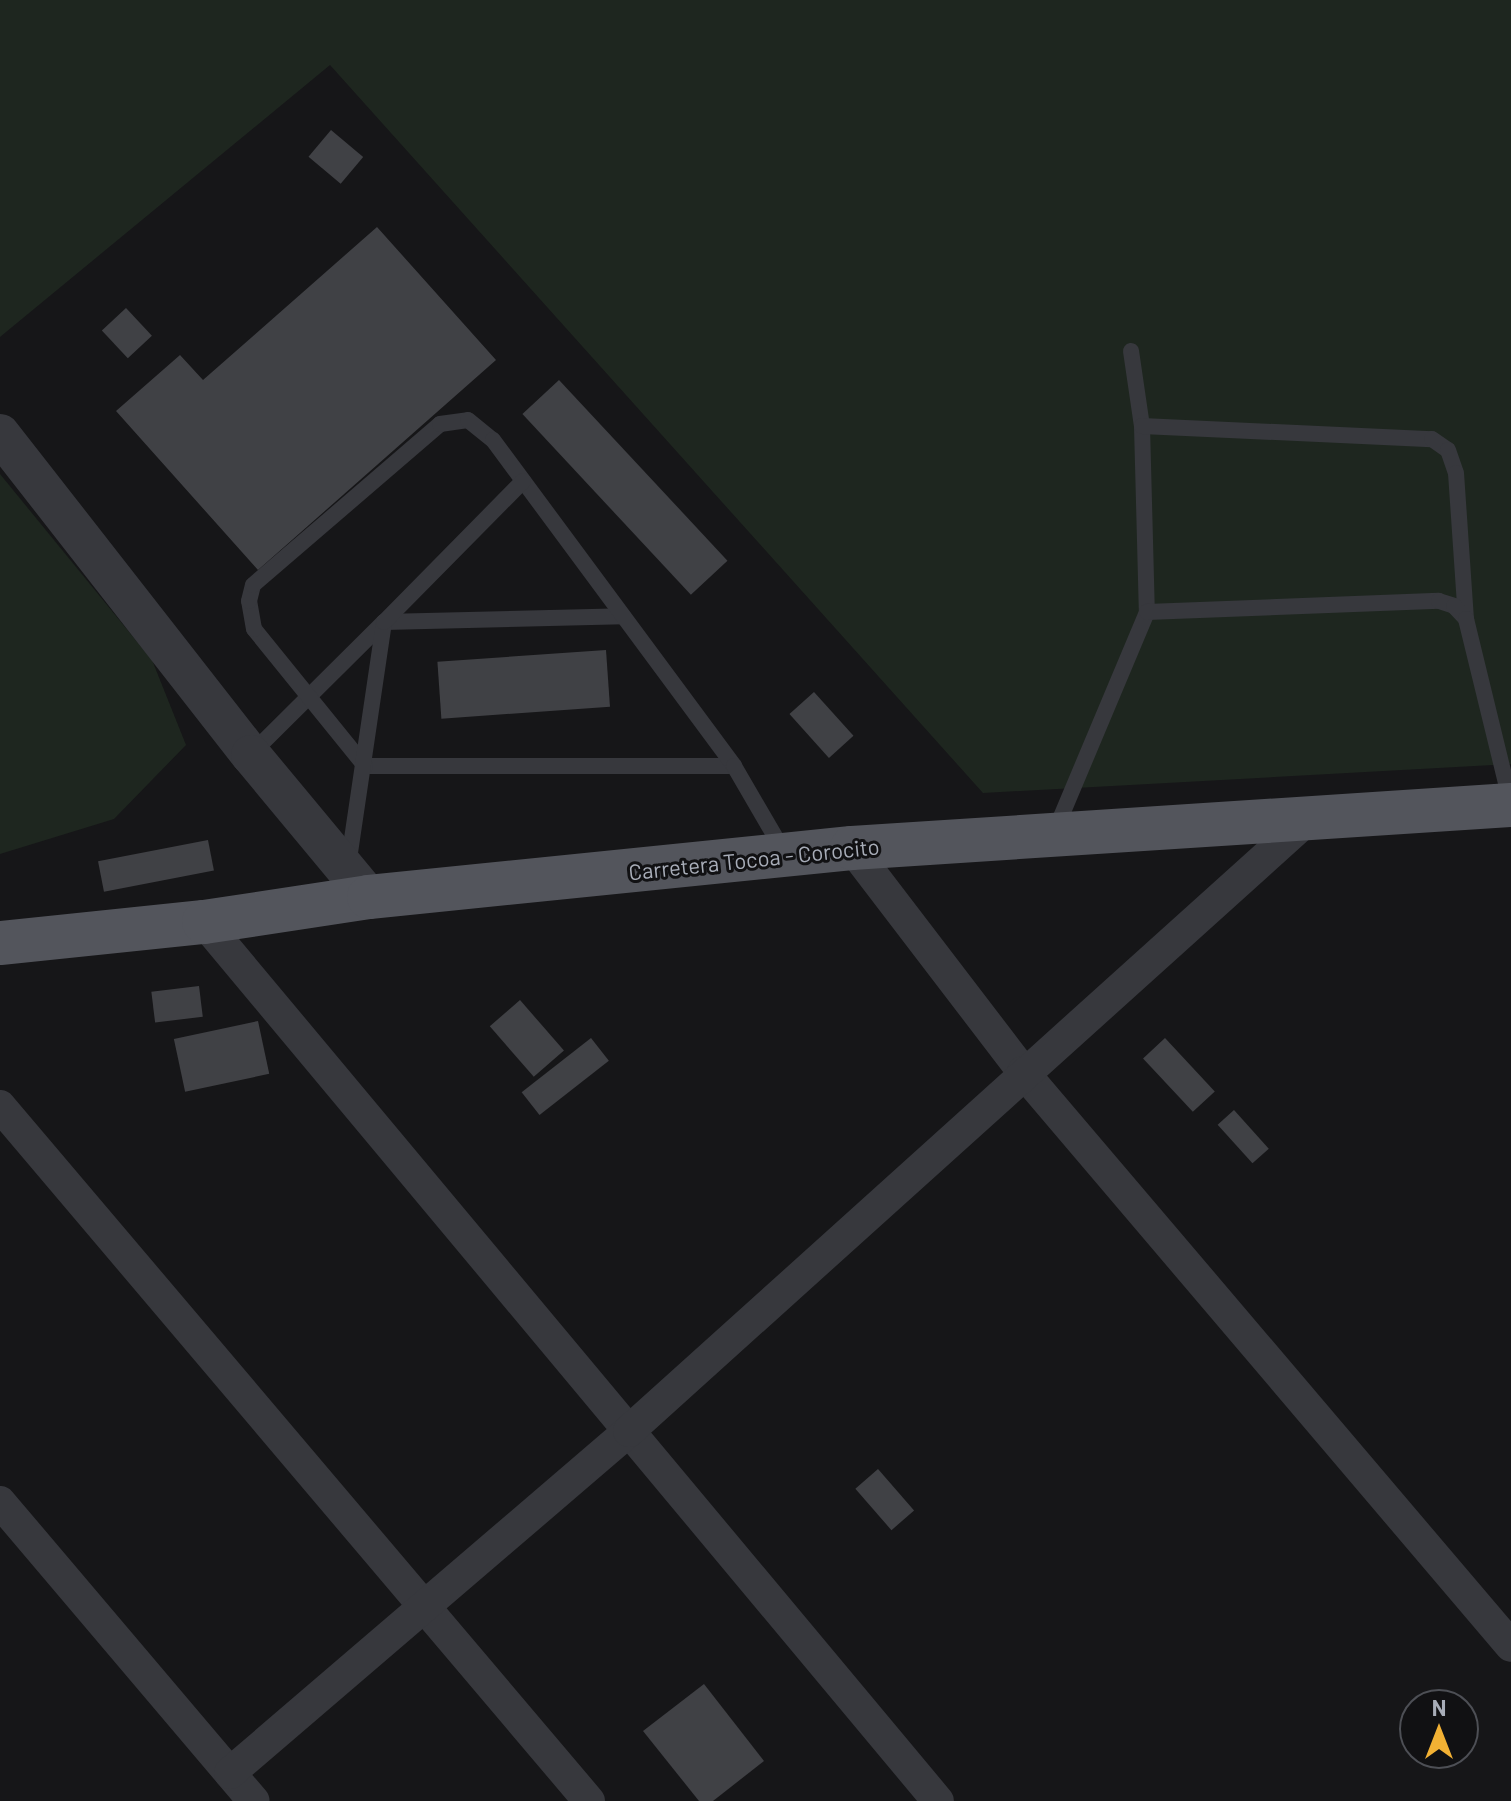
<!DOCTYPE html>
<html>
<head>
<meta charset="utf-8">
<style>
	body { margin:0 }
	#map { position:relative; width:1511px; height:1801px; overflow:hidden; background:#161618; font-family:Barlow,sans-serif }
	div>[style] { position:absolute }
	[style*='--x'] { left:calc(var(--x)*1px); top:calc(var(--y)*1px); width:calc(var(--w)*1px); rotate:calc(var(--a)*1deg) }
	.green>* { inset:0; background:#1e261f }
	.building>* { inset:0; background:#404145; transform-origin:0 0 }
	.service>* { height:16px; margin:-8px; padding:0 8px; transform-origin:8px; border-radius:8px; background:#37383d }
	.minor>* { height:32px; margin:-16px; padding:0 16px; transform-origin:16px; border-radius:16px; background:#37383d }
	.tertiary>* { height:40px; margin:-20px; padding:0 20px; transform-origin:20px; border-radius:20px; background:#37383d }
	.primary>* { height:44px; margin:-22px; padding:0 22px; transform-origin:22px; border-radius:22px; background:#53555c }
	span { translate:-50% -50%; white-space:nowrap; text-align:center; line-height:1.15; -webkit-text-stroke:6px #111113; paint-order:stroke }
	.street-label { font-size:22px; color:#a8adb8 }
	.north { position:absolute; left:1399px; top:1689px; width:80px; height:80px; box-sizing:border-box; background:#111113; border:2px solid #4d4f55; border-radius:50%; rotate:0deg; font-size:22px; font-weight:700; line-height:32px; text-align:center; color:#a8adb8 }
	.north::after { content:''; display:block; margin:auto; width:28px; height:36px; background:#f2b134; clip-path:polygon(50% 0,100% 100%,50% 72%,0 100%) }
</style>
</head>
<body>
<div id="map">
	<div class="green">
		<div style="clip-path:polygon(0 0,1511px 0,1511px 764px,983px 793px,330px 65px,0 337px)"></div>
		<div style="clip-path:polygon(0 474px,152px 660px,186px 745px,114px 819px,0 854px)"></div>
	</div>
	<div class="building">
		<div style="left:331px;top:130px;width:42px;height:35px;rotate:40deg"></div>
		<div style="clip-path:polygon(377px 227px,496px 360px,258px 570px,116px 411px,180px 355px,203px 380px)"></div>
		<div style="left:126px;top:308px;width:38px;height:33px;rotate:47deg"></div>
		<div style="left:559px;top:380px;width:247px;height:50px;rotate:47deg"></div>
		<div style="left:606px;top:650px;width:57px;height:169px;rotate:86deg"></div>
		<div style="left:814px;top:692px;width:59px;height:33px;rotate:48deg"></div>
		<div style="left:208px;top:840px;width:31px;height:112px;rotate:79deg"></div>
		<div style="left:199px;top:986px;width:31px;height:48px;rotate:83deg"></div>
		<div style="left:520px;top:1000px;width:67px;height:40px;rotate:49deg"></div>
		<div style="left:258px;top:1021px;width:54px;height:86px;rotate:78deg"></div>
		<div style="left:591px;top:1038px;width:29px;height:88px;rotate:52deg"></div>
		<div style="left:1165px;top:1038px;width:73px;height:30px;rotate:47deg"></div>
		<div style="left:1234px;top:1110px;width:52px;height:22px;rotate:48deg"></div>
		<div style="left:878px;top:1469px;width:55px;height:30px;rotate:49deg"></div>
		<div style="clip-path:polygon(704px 1684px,764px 1761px,713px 1801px,699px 1801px,643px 1731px)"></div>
	</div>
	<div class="service">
		<div style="--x:1131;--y:351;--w:76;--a:81.7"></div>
		<div style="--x:1142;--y:426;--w:186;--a:88.5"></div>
		<div style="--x:1142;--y:426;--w:290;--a:2.6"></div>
		<div style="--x:1432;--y:439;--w:19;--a:35"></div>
		<div style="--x:1448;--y:450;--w:24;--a:71"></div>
		<div style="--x:1456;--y:473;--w:146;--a:86.1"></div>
		<div style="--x:251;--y:754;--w:187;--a:-44.8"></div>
		<div style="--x:384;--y:622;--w:239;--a:-1.4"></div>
		<div style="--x:734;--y:766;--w:369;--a:180"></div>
		<div style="--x:365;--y:766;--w:176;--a:-129"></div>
		<div style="--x:254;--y:629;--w:28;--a:-100"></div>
		<div style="--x:249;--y:601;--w:16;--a:-76"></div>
		<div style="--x:253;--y:585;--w:247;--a:-40.7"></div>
		<div style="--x:440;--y:424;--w:28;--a:-8"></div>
		<div style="--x:468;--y:420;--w:32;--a:39"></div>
		<div style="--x:493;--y:440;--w:405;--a:53.5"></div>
		<div style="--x:734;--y:766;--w:99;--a:59.8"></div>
		<div style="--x:1055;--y:831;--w:238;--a:-67.2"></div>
		<div style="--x:1147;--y:612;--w:292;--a:-2.2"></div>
		<div style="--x:1439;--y:601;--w:16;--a:18"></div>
		<div style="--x:1454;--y:606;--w:18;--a:47"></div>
		<div style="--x:1466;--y:619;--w:189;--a:76.3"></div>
		<div style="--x:348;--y:866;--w:247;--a:-81.6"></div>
		<div style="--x:384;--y:622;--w:198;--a:-45.4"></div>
	</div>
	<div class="minor">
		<div style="--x:852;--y:848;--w:282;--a:52.6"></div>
		<div style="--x:1023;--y:1072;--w:753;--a:49.63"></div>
		<div style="--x:204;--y:922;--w:1145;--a:50.14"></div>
		<div style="--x:0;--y:1106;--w:911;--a:49.72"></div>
		<div style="--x:0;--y:1502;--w:392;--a:49.7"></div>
		<div style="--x:230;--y:1773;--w:526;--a:-40.6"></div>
		<div style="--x:629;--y:1431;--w:916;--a:-42.03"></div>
	</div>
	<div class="tertiary">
		<div style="--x:0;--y:434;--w:407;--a:52"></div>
		<div style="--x:251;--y:755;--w:185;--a:50.3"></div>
	</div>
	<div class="primary">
		<div style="--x:0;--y:943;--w:205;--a:-5.9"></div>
		<div style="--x:204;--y:922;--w:167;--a:-8.6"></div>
		<div style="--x:369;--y:897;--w:485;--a:-5.8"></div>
		<div style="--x:852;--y:848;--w:660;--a:-3.73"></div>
	</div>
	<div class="street-label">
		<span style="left:754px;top:859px;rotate:-6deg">Carretera Tocoa - Corocito</span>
	</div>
	<div class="north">N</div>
</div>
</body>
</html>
